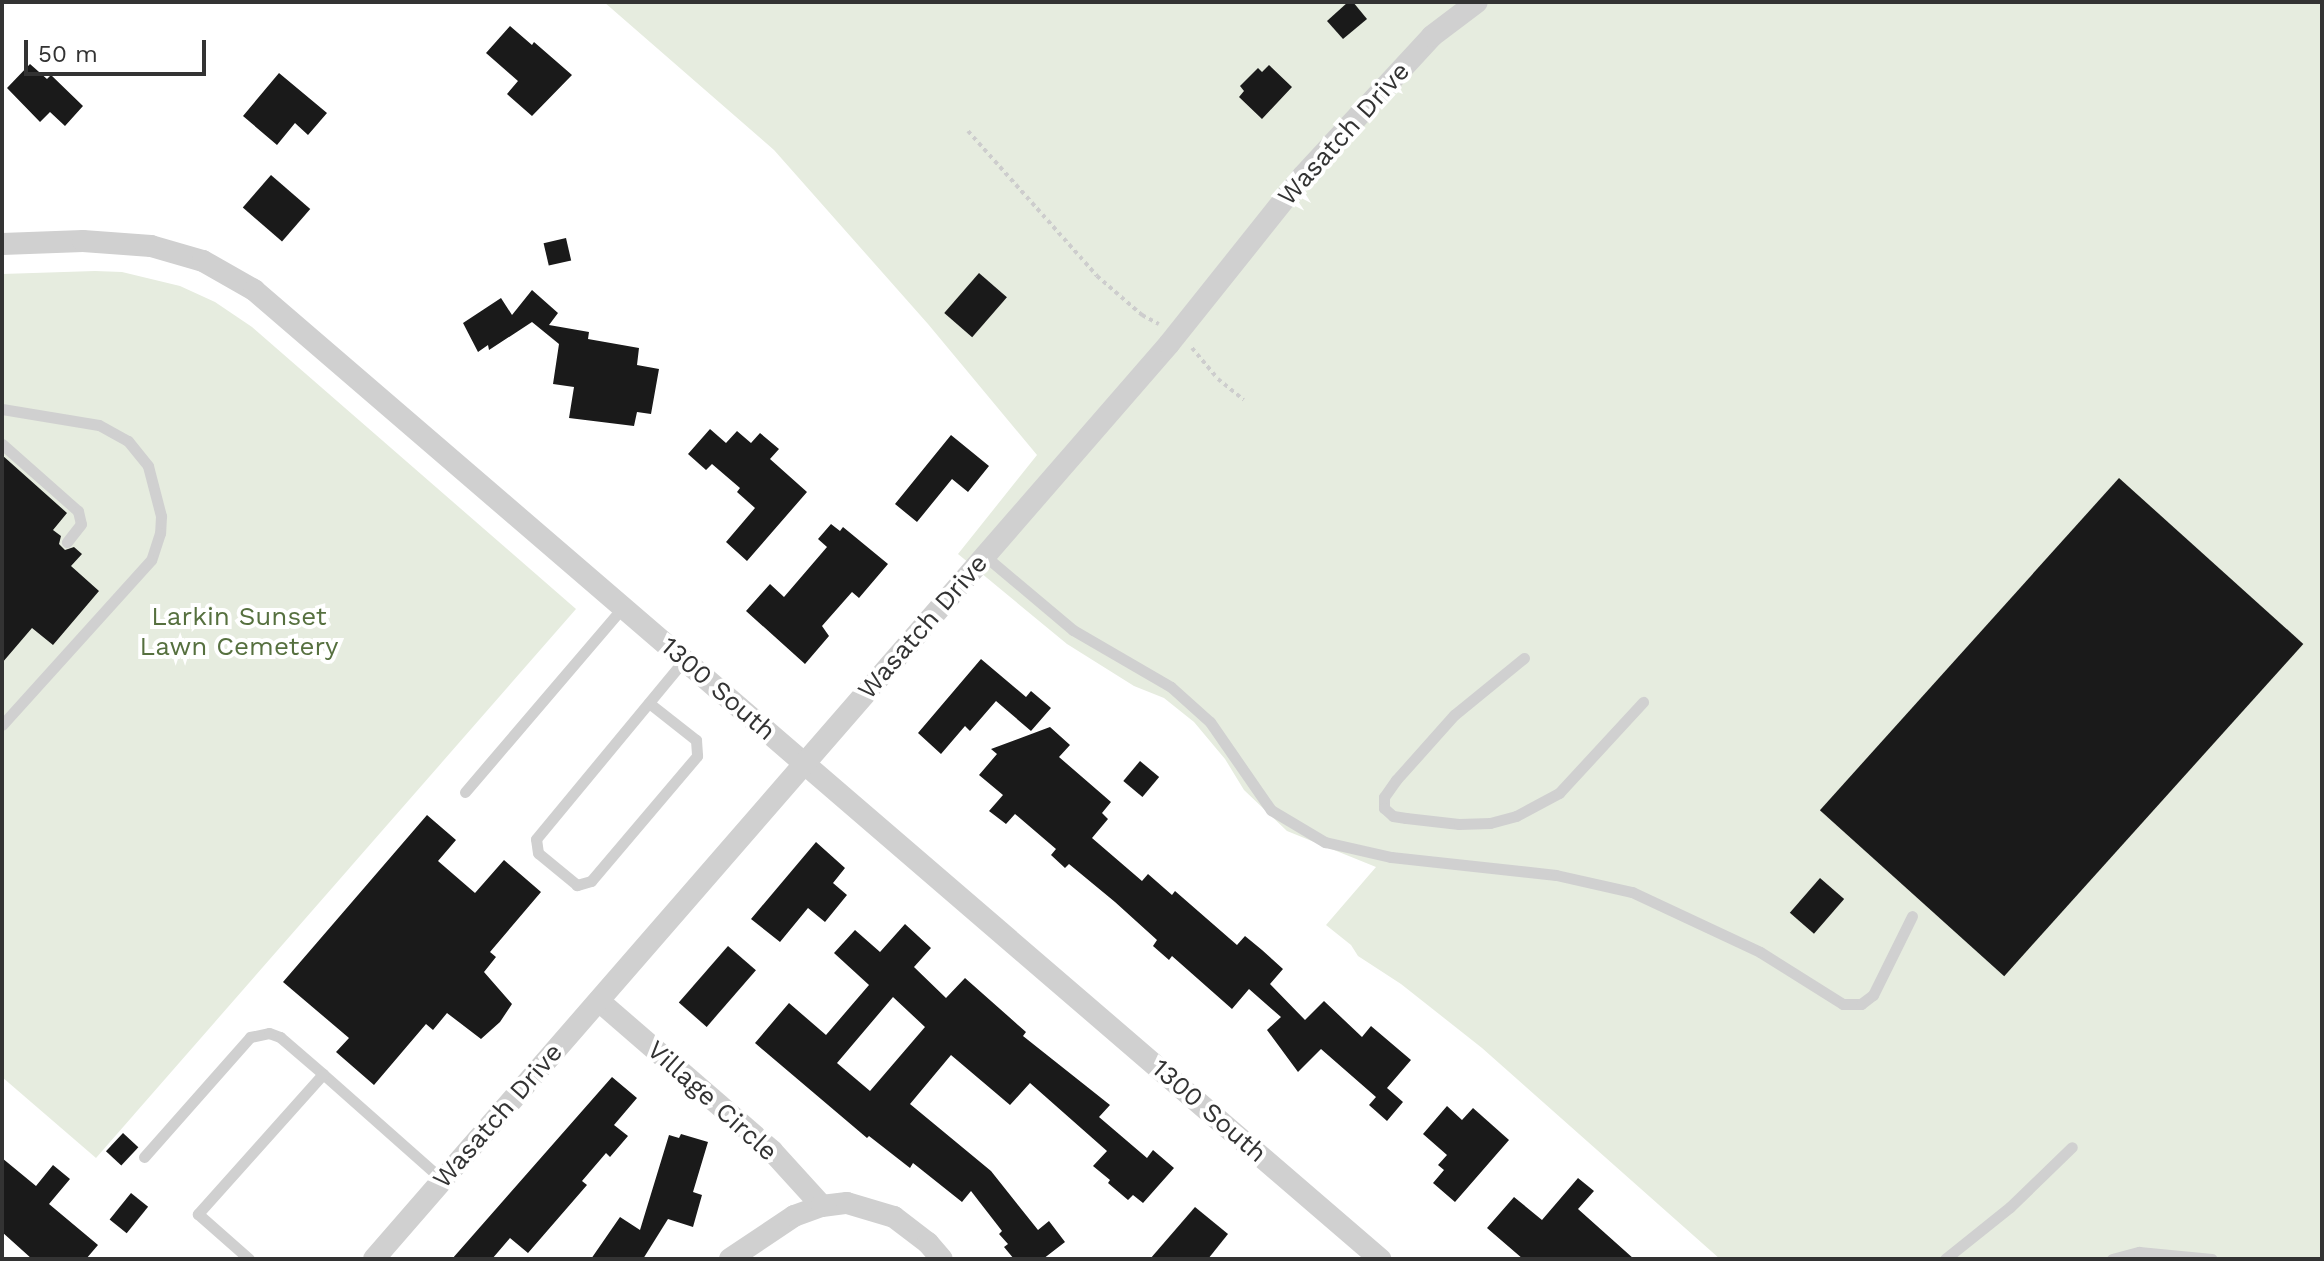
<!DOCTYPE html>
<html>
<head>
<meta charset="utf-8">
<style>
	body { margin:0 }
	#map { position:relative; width:2324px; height:1261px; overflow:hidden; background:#fff; font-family:"Work Sans",sans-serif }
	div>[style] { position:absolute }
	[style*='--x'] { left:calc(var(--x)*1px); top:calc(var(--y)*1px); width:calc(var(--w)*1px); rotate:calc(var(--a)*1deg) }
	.green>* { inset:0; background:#e6ecdf }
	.building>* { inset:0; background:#1a1a1a; transform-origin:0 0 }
	.path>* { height:4px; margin-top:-2px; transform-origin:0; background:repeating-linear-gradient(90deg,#cdcdcd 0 4px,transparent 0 8px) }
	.service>* { height:11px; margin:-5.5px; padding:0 5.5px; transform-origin:5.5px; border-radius:5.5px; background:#d0d0d0 }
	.minor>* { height:22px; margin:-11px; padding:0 11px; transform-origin:11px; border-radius:11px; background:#d0d0d0 }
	span { translate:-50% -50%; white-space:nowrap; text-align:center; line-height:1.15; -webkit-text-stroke:8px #fff; paint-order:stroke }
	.street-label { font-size:26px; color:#333 }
	.park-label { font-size:26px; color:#56703f }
	.frame { position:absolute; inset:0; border:4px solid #333; pointer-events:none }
	.scale { position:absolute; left:24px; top:40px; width:182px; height:36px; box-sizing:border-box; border:4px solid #333; border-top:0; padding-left:10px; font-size:24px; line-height:28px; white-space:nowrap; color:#333; -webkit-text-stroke:6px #fff; paint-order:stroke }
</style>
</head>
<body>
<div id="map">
	<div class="green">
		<div style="clip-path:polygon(604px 2px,2322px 2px,2322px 1259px,1720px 1259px,1482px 1048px,1401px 984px,1358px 956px,1351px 945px,1326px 925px,1376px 867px,1287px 831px,1244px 790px,1225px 759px,1194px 722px,1164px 698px,1134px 686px,1067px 644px,958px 554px,1037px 455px,928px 324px,774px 150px)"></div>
		<div style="clip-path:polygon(95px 271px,122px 272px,180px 286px,215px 302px,252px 327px,576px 609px,96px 1158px,2px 1077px,2px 274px)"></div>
	</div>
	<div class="building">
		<div style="clip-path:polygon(1348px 2px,1353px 2px,1367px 19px,1343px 39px,1327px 21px)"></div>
		<div style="clip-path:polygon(510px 26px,532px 45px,534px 42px,572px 75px,532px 116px,507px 94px,518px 81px,486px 53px)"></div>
		<div style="clip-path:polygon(30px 64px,47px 79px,51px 75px,83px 106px,65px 126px,50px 112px,40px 122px,7px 88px)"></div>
		<div style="clip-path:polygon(1269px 65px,1292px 87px,1262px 119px,1239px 97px,1244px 91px,1240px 86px,1258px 68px,1262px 72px)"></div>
		<div style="clip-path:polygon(279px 73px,327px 113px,308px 135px,295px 123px,277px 145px,243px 116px)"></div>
		<div style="left:271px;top:175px;width:52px;height:43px;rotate:41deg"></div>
		<div style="left:566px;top:238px;width:23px;height:23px;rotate:77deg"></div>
		<div style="left:979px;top:273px;width:37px;height:53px;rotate:41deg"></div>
		<div style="clip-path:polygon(532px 290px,558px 313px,549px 325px,589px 332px,588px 339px,639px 348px,637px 365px,659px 369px,651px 414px,637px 412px,634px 426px,569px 418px,574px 387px,553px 384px,559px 344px,532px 322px,489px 350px,488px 345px,478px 352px,463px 323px,501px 298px,512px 315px)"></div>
		<div style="clip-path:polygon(710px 429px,726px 443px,737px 431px,751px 443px,760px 433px,779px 449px,770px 459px,807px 492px,747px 561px,726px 542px,755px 508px,737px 492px,740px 488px,712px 464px,706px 470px,688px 454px)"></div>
		<div style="clip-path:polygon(951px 435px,989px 466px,968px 492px,952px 479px,917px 522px,895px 504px)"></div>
		<div style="clip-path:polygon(2px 455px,67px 513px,53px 530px,61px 536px,59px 544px,65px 550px,74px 547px,82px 554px,71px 566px,99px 591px,53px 645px,32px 628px,2px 663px)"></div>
		<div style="left:2119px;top:478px;width:248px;height:447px;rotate:42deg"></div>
		<div style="clip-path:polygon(831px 524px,840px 531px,843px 527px,888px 564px,859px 598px,852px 592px,822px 626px,829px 636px,805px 664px,746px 611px,770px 584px,784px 597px,827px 547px,818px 539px)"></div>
		<div style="clip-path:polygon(981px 659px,1026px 697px,1031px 691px,1051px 708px,1031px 731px,996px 701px,970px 731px,965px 726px,941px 754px,918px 733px)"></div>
		<div style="clip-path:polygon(1050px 727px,1070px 745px,1059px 757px,1111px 802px,1102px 813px,1108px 819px,1092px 838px,1142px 881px,1148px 874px,1172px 895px,1175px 891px,1237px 945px,1245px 936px,1262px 950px,1283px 969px,1270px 984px,1305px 1020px,1324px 1001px,1362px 1037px,1371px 1026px,1411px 1060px,1387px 1088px,1403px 1102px,1387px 1121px,1369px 1105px,1376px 1097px,1321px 1049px,1298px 1072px,1267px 1030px,1281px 1017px,1249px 989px,1232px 1009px,1172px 956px,1169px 960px,1153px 946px,1157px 940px,1115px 902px,1069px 864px,1065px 868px,1051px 855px,1056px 849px,1015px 814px,1006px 824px,989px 811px,1003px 795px,979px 775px,997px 754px,991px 749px)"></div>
		<div style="left:1140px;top:761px;width:25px;height:26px;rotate:40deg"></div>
		<div style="clip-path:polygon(427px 815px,456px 840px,438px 861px,475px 893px,504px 860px,541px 892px,490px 952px,496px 957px,484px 972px,512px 1004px,500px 1022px,481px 1039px,447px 1013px,433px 1030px,426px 1024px,374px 1085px,336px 1052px,349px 1038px,283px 982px)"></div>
		<div style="clip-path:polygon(816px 842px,845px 868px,833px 883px,847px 895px,825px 922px,808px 908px,780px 942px,751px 919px)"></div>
		<div style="left:1820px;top:878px;width:32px;height:46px;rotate:41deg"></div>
		<div style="clip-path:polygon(evenodd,905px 924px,931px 948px,914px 967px,946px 998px,965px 978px,1026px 1032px,1023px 1036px,1110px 1105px,1099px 1117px,1147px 1158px,1153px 1150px,1174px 1168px,1143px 1203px,1133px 1195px,1128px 1200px,1108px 1183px,1110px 1180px,1093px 1166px,1107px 1151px,1030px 1083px,1010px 1105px,951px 1055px,910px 1104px,991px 1171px,1038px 1230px,1049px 1221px,1065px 1242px,1043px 1259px,1014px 1259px,1004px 1247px,1008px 1244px,999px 1234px,1002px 1231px,971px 1191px,962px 1202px,913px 1163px,910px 1168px,869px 1136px,867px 1138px,755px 1043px,789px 1003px,826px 1035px,869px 985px,834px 953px,855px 930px,880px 952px,905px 924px,893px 997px,925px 1027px,870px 1091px,837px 1063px,893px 997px)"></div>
		<div style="left:728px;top:946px;width:37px;height:75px;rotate:41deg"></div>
		<div style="clip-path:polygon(612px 1077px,637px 1098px,614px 1125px,628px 1136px,610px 1157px,606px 1153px,582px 1181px,587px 1185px,528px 1253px,510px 1238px,492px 1259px,452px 1259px)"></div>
		<div style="clip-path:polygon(1447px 1106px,1462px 1120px,1473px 1108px,1509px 1140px,1455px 1202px,1433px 1183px,1444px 1170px,1438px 1165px,1447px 1155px,1423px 1134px)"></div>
		<div style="left:123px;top:1133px;width:21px;height:25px;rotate:43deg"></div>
		<div style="clip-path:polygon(681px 1134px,708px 1142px,693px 1192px,702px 1195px,693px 1227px,668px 1219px,643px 1259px,591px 1259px,620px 1217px,640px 1230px,669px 1135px,679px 1138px)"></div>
		<div style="clip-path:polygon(2px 1158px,36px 1186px,53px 1165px,70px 1179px,49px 1204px,98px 1245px,86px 1259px,32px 1259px,2px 1232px)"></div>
		<div style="clip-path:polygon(1578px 1178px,1594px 1191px,1578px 1209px,1634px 1259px,1523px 1259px,1487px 1228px,1514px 1197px,1542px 1220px)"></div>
		<div style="left:131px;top:1193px;width:22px;height:34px;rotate:39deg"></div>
		<div style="clip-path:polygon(1195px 1207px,1228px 1234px,1208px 1259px,1150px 1259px)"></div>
	</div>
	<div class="path">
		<div style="--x:968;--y:131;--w:194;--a:48.3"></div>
		<div style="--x:1097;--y:276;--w:60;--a:40.9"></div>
		<div style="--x:1142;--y:315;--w:19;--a:28"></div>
		<div style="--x:1192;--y:348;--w:40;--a:50"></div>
		<div style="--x:1218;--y:379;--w:33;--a:39"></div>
	</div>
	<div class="service">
		<div style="--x:2;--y:409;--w:98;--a:9.4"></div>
		<div style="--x:99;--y:425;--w:33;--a:29"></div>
		<div style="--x:128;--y:441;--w:32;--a:51"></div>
		<div style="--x:148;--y:466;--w:52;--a:75.4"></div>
		<div style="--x:161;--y:516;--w:17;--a:93"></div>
		<div style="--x:160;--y:533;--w:28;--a:108"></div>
		<div style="--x:151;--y:560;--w:222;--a:132.1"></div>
		<div style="--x:2;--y:444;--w:101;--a:41.4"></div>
		<div style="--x:78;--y:511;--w:13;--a:77"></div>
		<div style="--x:81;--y:524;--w:23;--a:128"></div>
		<div style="--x:985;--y:556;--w:115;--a:40.1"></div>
		<div style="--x:1073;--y:630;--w:113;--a:30.2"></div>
		<div style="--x:1171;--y:687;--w:52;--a:41.9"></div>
		<div style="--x:1210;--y:722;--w:107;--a:55.3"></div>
		<div style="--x:1271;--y:810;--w:63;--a:30.7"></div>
		<div style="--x:1325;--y:842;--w:68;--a:12.8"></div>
		<div style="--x:1391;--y:857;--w:166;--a:6.2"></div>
		<div style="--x:1556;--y:875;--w:78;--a:12.6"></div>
		<div style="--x:1632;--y:892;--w:141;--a:25.1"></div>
		<div style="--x:1760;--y:952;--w:98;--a:32.1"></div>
		<div style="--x:1843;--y:1004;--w:18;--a:0"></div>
		<div style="--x:1861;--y:1004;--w:15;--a:-37"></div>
		<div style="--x:1873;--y:995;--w:88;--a:-63.7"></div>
		<div style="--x:1524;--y:658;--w:90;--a:140.8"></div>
		<div style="--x:1454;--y:715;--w:87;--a:131.7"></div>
		<div style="--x:1396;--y:780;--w:21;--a:125"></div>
		<div style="--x:1384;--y:797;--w:11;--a:90"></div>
		<div style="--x:1384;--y:808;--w:12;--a:42"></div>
		<div style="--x:1393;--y:816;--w:13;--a:9"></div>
		<div style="--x:1406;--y:818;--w:53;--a:6.5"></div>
		<div style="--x:1459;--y:824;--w:31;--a:-2"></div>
		<div style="--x:1490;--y:823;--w:27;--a:-15"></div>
		<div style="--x:1516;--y:816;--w:49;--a:-28.1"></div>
		<div style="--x:1559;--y:793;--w:124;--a:-47.3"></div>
		<div style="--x:649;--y:703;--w:60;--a:38.2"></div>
		<div style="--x:696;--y:740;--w:16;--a:86"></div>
		<div style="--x:697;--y:756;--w:164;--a:130.3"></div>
		<div style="--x:591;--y:881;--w:15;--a:164"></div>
		<div style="--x:577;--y:885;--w:50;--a:-140.6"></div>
		<div style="--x:538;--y:853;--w:14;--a:-98"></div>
		<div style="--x:536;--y:839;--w:232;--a:-50.4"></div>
		<div style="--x:465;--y:792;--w:243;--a:-49.5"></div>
		<div style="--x:323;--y:1074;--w:160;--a:41.5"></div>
		<div style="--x:144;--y:1157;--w:160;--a:-48.5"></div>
		<div style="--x:250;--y:1037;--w:19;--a:-12"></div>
		<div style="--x:269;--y:1033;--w:12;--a:20"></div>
		<div style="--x:280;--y:1037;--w:57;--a:40.7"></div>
		<div style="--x:323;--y:1074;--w:188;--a:131.8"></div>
		<div style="--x:198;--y:1214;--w:68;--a:41.4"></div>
		<div style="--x:1945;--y:1259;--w:83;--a:-38.7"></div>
		<div style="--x:2010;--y:1207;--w:86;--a:-44.1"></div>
		<div style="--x:2112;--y:1259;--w:28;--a:-15"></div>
		<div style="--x:2139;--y:1252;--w:73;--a:5.5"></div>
	</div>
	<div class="minor">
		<div style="--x:2;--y:244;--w:81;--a:-2.1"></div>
		<div style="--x:83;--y:241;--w:68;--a:4.2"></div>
		<div style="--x:151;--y:246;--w:54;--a:16.1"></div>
		<div style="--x:203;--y:261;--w:59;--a:29.6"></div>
		<div style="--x:254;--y:290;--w:1486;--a:40.71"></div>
		<div style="--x:599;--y:1001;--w:229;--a:40.9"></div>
		<div style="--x:772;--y:1151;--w:74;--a:47.7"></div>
		<div style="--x:374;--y:1259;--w:1212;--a:-49.01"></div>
		<div style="--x:1169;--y:344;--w:215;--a:-51.4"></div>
		<div style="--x:1303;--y:176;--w:190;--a:-47.3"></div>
		<div style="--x:1432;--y:36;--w:56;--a:-37.1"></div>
		<div style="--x:730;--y:1259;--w:77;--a:-33.9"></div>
		<div style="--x:794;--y:1216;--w:30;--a:-20"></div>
		<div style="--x:822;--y:1206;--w:25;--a:-7"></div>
		<div style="--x:847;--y:1203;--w:49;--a:16.6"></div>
		<div style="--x:894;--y:1217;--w:43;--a:37.4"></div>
		<div style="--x:928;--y:1243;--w:21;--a:49"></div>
	</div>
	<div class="street-label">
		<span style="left:1344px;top:134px;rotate:-48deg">Wasatch Drive</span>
		<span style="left:923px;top:627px;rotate:-49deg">Wasatch Drive</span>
		<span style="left:718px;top:689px;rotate:41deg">1300 South</span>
		<span style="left:712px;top:1101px;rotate:42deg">Village Circle</span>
		<span style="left:1209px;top:1111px;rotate:41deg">1300 South</span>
		<span style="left:498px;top:1116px;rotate:-49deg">Wasatch Drive</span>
	</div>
	<div class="park-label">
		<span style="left:239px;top:632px">Larkin Sunset<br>Lawn Cemetery</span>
	</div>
	<div class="frame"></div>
	<div class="scale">50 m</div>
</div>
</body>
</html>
